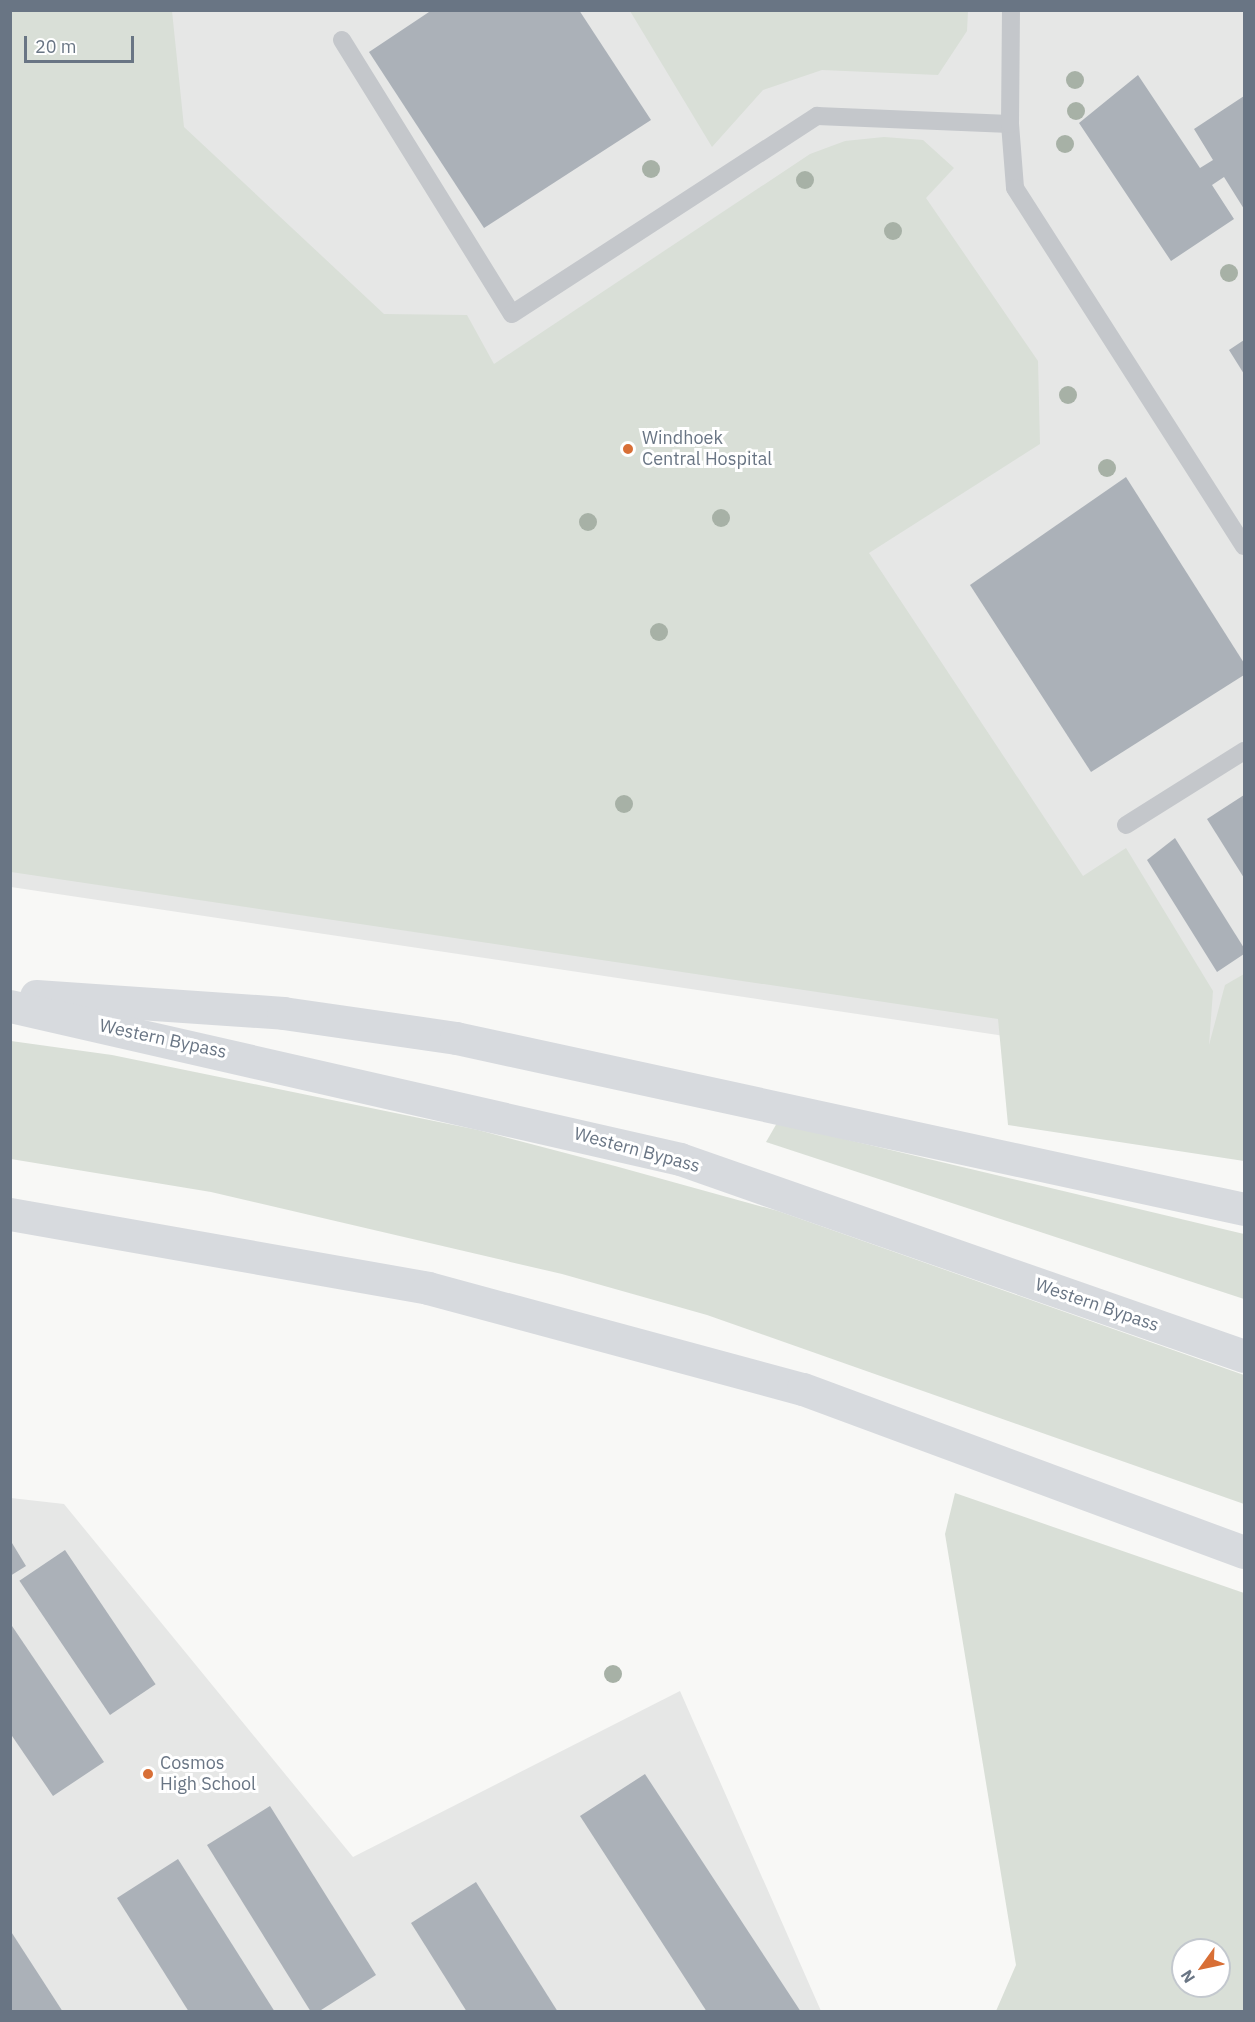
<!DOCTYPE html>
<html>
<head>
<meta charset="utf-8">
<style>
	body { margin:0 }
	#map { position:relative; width:1255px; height:2022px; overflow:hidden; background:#f8f8f6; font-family:"IBM Plex Sans",sans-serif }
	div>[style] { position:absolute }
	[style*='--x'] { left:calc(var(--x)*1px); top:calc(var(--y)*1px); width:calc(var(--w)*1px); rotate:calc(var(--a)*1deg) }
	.built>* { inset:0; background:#e6e7e6 }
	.green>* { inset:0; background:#d9dfd7 }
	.building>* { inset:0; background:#abb1b8; transform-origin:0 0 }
	.lane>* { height:18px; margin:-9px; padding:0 9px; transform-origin:9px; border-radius:9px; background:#c4c7cb }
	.highway>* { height:33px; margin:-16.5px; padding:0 16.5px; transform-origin:16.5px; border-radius:16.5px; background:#d7dade }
	.trees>* { width:18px; height:18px; margin:-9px; border-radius:50%; background:#a7b1a6 }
	.dots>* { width:16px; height:16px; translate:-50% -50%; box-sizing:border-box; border:3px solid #fff; border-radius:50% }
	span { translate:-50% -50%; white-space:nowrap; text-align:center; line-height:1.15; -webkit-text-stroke:6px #fff; paint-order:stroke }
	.poi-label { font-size:18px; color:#697584 }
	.left { translate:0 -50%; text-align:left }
	.street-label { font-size:18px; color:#697584 }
	.frame { position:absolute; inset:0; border:12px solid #697584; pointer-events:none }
	.north { position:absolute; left:1171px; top:1938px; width:60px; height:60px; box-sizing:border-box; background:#fff; border:2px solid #c3c8ce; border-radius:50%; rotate:237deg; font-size:16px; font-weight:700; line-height:24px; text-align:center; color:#697584 }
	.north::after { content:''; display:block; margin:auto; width:21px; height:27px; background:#d86f36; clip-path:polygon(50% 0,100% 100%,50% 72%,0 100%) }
	.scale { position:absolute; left:24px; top:36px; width:110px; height:27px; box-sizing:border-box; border:3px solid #697584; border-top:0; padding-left:8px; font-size:18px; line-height:21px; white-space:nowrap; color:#697584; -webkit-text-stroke:4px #fff; paint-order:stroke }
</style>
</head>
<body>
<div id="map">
	<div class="built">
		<div style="clip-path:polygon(10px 11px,1244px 11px,1244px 1072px,11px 887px)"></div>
		<div style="clip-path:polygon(11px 1498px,64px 1504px,353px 1857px,680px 1691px,821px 2011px,11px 2012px)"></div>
	</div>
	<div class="green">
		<div style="clip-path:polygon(10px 11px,172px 11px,184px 127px,384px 314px,467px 315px,494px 364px,810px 154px,845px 141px,884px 137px,923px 140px,954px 168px,926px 198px,1038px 361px,1040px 444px,869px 553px,1083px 876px,1126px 848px,1213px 991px,1209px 1045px,1225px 985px,1244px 974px,1244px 1161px,1008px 1125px,998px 1019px,11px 872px)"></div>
		<div style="clip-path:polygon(630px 11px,968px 11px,967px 31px,938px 75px,822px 70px,763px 90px,712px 147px)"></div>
		<div style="clip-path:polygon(11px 1041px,112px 1055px,478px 1130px,615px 1166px,778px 1211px,1244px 1375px,1244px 1504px,707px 1315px,562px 1274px,211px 1192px,11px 1159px)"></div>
		<div style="clip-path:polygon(777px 1123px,1244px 1234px,1244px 1299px,766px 1142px)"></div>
		<div style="clip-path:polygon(evenodd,955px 1493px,1244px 1593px,1244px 2011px,996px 2011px,1016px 1965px,945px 1534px,955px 1493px,1183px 1950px,1219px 1950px,1219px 1986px,1183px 1986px,1183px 1950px)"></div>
	</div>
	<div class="building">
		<div style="clip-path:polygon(432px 10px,579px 10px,651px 120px,484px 228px,369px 52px)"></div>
		<div style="clip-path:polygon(1138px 75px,1200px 168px,1213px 160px,1194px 129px,1244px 96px,1244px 209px,1224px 177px,1212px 185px,1234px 219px,1171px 261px,1079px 123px)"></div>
		<div style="clip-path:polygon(1244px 340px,1244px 374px,1229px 350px)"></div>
		<div style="clip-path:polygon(1126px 477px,1244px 663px,1244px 675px,1091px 772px,970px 585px)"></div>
		<div style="clip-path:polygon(1244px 795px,1244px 878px,1207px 819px)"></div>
		<div style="clip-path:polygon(1175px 838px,1244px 948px,1244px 954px,1217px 972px,1147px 860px)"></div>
		<div style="clip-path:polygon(12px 1543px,26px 1566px,10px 1576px,10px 1544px)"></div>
		<div style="left:65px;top:1550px;width:162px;height:55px;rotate:56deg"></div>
		<div style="clip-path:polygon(10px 1623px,104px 1762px,53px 1796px,10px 1733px)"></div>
		<div style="clip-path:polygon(645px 1774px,801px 2012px,707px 2012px,580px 1816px)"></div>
		<div style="clip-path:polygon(270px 1806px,376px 1975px,318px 2012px,311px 2012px,207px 1845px)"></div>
		<div style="clip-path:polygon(178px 1859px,275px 2012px,189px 2012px,117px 1898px)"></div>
		<div style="clip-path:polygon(476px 1882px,558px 2012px,467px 2012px,411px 1923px)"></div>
		<div style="clip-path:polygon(10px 1930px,63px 2012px,10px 2012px)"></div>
	</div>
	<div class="lane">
		<div style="--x:342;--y:40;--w:322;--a:58.2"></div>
		<div style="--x:512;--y:314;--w:364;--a:-33"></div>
		<div style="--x:817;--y:116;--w:193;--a:2.4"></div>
		<div style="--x:1010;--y:124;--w:64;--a:85.5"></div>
		<div style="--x:1015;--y:188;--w:425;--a:57.4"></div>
		<div style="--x:1010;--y:124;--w:114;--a:-89.5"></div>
		<div style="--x:1126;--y:825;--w:139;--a:-32.1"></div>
	</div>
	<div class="highway">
		<div style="--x:36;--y:996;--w:248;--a:3.9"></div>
		<div style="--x:283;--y:1013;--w:175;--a:8.2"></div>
		<div style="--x:456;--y:1038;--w:806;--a:12.24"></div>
		<div style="--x:10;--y:1006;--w:687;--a:12.86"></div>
		<div style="--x:680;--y:1159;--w:597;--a:19.25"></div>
		<div style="--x:10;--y:1214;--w:424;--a:10"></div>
		<div style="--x:428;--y:1288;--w:388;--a:15.1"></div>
		<div style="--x:803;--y:1389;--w:470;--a:20.3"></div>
	</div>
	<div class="trees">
		<div style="left:1075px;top:80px"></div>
		<div style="left:1076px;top:111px"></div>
		<div style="left:1065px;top:144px"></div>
		<div style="left:651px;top:169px"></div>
		<div style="left:805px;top:180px"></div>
		<div style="left:893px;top:231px"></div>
		<div style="left:1229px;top:273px"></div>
		<div style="left:1068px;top:395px"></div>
		<div style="left:1107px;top:468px"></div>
		<div style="left:721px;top:518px"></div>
		<div style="left:588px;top:522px"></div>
		<div style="left:659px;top:632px"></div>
		<div style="left:624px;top:804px"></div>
		<div style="left:613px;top:1674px"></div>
	</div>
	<div class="dots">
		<div style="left:628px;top:449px;background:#d86f36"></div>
		<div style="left:148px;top:1774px;background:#d86f36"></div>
	</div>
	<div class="poi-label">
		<span class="left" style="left:642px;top:449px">Windhoek<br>Central Hospital</span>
		<span class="left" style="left:160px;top:1774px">Cosmos<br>High School</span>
	</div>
	<div class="street-label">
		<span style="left:163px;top:1039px;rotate:12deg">Western Bypass</span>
		<span style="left:637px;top:1150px;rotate:15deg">Western Bypass</span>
		<span style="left:1097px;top:1305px;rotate:19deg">Western Bypass</span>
	</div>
	<div class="frame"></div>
	<div class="north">N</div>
	<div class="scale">20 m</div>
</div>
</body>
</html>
